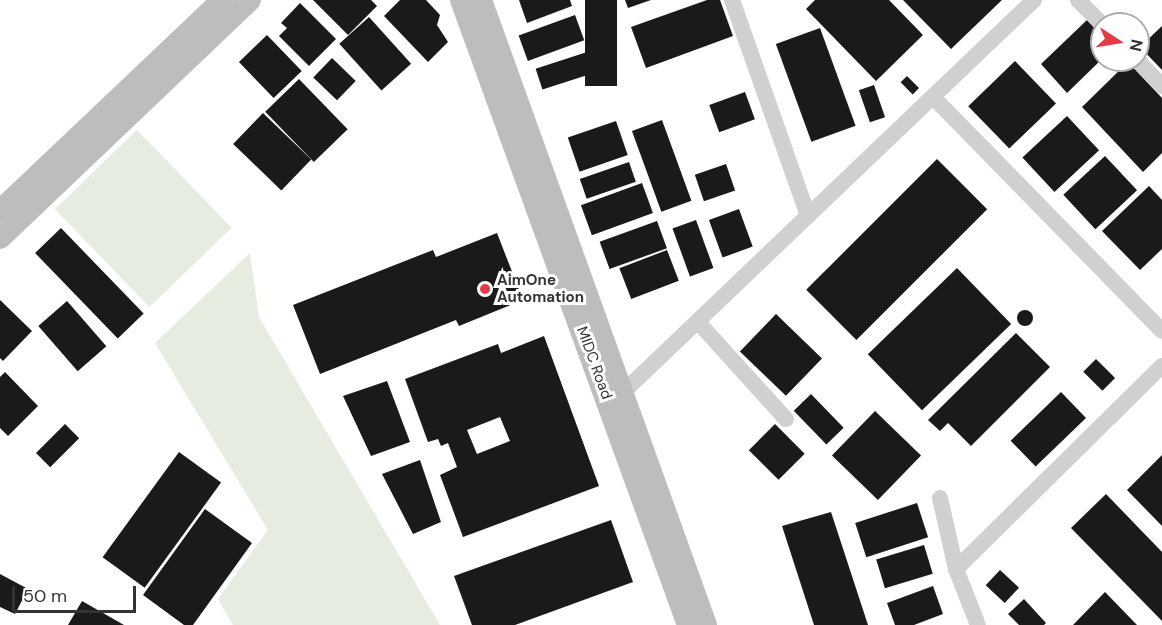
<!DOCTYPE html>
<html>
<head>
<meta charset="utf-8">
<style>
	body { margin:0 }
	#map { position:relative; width:1162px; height:625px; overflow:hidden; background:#fff; font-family:"DM Sans",sans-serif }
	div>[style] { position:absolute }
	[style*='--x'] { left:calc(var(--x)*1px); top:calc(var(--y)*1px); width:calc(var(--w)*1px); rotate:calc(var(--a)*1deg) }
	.green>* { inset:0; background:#e6ecdf; transform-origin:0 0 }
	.building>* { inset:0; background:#1a1a1a; transform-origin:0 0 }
	.round { border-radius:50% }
	.street>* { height:16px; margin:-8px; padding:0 8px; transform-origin:8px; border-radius:8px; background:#d0d0d0 }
	.secondary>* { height:22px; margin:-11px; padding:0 11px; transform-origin:11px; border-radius:11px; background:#bdbdbd }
	.dots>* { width:16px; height:16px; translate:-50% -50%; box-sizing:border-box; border:3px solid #fff; border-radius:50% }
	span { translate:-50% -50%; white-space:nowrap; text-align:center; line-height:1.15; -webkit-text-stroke:6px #fff; paint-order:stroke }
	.poi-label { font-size:15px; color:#333; font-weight:700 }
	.left { translate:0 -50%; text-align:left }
	.street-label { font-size:15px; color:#333 }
	.north { position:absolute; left:1090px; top:12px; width:60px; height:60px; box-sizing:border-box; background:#fff; border:2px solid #adadad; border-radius:50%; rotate:102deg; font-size:16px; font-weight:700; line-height:24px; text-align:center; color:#333 }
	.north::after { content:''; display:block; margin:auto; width:21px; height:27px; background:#e63946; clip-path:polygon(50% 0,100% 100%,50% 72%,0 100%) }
	.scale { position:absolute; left:12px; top:586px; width:124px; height:27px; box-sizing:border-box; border:3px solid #333; border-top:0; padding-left:8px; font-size:18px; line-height:21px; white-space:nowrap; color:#333; -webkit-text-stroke:4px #fff; paint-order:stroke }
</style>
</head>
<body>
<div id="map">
	<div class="green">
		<div style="left:137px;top:130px;width:136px;height:114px;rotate:46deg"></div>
		<div style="clip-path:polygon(250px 253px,259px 317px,440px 625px,233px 625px,218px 599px,268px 530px,155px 343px)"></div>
	</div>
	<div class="building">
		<div style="clip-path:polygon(313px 0,371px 0,377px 6px,348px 35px)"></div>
		<div style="clip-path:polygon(400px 0,426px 0,440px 15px,437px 25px,448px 42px,428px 62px,384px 16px)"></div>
		<div style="clip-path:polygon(519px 0,570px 0,572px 6px,527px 23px)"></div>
		<div style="left:585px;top:0;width:32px;height:86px"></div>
		<div style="clip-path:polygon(625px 0,651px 0,628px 8px)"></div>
		<div style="clip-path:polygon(707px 0,720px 0,733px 36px,646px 68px,631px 27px)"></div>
		<div style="clip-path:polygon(815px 0,889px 0,923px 35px,876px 81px,806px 9px)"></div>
		<div style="clip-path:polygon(903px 0,1002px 0,951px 49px)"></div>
		<div style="clip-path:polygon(300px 3px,336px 39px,309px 66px,279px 36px,287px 28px,281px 23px)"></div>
		<div style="left:575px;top:15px;width:27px;height:60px;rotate:70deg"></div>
		<div style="left:369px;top:17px;width:63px;height:40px;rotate:48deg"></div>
		<div style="clip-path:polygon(1087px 20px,1102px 36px,1102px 59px,1067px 93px,1041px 64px)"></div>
		<div style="clip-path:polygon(1162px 26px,1162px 70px,1140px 47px)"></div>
		<div style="left:820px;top:28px;width:104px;height:47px;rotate:70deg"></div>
		<div style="left:267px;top:35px;width:50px;height:39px;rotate:46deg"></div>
		<div style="left:587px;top:52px;width:22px;height:54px;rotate:72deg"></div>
		<div style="left:332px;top:58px;width:33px;height:27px;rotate:44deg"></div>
		<div style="left:1015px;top:61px;width:59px;height:65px;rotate:46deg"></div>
		<div style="clip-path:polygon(1128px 62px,1162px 98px,1162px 153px,1143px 172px,1082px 107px)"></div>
		<div style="left:907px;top:76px;width:17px;height:9px;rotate:45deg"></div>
		<div style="left:299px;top:79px;width:70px;height:47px;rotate:46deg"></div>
		<div style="left:874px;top:85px;width:34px;height:16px;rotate:71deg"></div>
		<div style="left:745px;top:92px;width:29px;height:38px;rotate:70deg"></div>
		<div style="left:263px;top:113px;width:67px;height:43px;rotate:44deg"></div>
		<div style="left:1067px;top:116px;width:47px;height:61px;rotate:47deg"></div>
		<div style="left:662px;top:120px;width:86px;height:32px;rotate:70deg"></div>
		<div style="left:616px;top:121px;width:36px;height:51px;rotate:71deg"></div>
		<div style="left:1105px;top:156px;width:47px;height:57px;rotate:47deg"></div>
		<div style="left:937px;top:159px;width:71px;height:185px;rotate:45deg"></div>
		<div style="left:629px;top:162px;width:21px;height:52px;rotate:71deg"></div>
		<div style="left:726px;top:164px;width:28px;height:33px;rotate:71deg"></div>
		<div style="left:642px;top:183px;width:32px;height:65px;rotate:70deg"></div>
		<div style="clip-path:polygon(1149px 186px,1162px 200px,1162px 249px,1140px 270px,1102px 231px)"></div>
		<div style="left:739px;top:209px;width:40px;height:32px;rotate:70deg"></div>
		<div style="left:696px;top:220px;width:51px;height:25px;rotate:70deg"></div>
		<div style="left:657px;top:221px;width:29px;height:61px;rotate:70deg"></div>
		<div style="left:61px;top:228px;width:119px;height:36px;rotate:46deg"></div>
		<div style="clip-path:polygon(497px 233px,523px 300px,459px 326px,456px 320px,320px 374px,293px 305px,433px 250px,436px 257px)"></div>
		<div style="left:667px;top:250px;width:33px;height:51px;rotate:69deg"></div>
		<div style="left:957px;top:268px;width:78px;height:124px;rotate:46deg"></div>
		<div style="clip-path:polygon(0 300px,32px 331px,3px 361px,0 358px)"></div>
		<div style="left:67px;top:301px;width:60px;height:38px;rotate:49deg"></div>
		<div class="round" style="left:1017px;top:310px;width:16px;height:16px"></div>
		<div style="left:776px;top:314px;width:64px;height:52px;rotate:44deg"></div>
		<div style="clip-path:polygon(1016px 333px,1050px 367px,971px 446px,948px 423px,940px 431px,928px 420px)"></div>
		<div style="clip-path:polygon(evenodd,544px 336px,599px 486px,463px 537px,440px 475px,457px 467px,448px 443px,441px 446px,438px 439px,428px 442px,405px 379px,498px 344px,501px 353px,544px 336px,500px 417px,510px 441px,477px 454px,467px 430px,500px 417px)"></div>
		<div style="left:1096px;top:359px;width:27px;height:18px;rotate:45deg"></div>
		<div style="clip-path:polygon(5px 372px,38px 406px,8px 436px,0 428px,0 377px)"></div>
		<div style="clip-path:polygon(387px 381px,410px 442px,371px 456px,343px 396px)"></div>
		<div style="left:1061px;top:392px;width:36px;height:70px;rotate:46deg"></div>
		<div style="left:811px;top:394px;width:47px;height:24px;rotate:46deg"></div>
		<div style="left:875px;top:411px;width:64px;height:62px;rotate:44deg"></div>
		<div style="left:65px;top:424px;width:20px;height:41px;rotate:45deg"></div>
		<div style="left:775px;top:424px;width:42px;height:37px;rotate:45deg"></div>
		<div style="left:179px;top:452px;width:52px;height:130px;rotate:36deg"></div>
		<div style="clip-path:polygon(1162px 455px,1162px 526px,1127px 490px)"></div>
		<div style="clip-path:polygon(420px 460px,441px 522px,413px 534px,382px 474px)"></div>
		<div style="clip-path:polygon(1106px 494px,1162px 552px,1162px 621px,1071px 528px)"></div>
		<div style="left:917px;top:503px;width:36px;height:65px;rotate:72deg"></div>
		<div style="clip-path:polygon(205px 509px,252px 543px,193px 625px,184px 625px,143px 595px)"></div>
		<div style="clip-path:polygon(831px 512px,868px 625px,814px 625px,782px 526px)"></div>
		<div style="clip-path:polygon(611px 520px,633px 582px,515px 625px,472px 625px,454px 576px)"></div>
		<div style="left:924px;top:545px;width:30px;height:50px;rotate:73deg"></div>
		<div style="left:1000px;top:570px;width:26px;height:21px;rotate:43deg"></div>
		<div style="clip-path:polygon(0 574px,28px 589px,15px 614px,0 607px)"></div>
		<div style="clip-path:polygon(933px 586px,943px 614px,914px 625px,895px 625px,887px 603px)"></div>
		<div style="clip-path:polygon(1105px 592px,1137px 625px,1073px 625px)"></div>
		<div style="clip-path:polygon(1024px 599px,1046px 623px,1044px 625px,1019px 625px,1008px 614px)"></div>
		<div style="clip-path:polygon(82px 601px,124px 625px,68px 625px)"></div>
	</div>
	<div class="street">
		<div style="--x:732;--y:0;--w:229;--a:70.6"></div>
		<div style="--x:1078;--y:0;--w:34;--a:45"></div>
		<div style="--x:1137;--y:60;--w:36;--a:46"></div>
		<div style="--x:933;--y:97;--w:327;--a:45.6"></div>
		<div style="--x:698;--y:322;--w:131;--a:47.8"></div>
		<div style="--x:616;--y:399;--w:578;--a:-43.67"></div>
		<div style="--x:940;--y:498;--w:73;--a:77.3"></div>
		<div style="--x:956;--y:569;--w:60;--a:68.6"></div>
		<div style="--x:956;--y:569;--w:289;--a:-44.6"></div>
	</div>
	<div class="secondary">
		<div style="--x:461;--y:0;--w:665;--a:70.04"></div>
		<div style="--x:481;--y:0;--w:664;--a:70.2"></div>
		<div style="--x:0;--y:211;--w:306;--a:-43.5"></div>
		<div style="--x:0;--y:238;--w:345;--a:-43.6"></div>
	</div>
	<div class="dots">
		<div style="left:485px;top:289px;background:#e63946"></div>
	</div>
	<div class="poi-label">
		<span class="left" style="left:497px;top:289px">AimOne<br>Automation</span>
	</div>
	<div class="street-label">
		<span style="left:594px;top:363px;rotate:70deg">MIDC Road</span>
	</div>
	<div class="north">N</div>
	<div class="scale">50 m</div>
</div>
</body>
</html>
